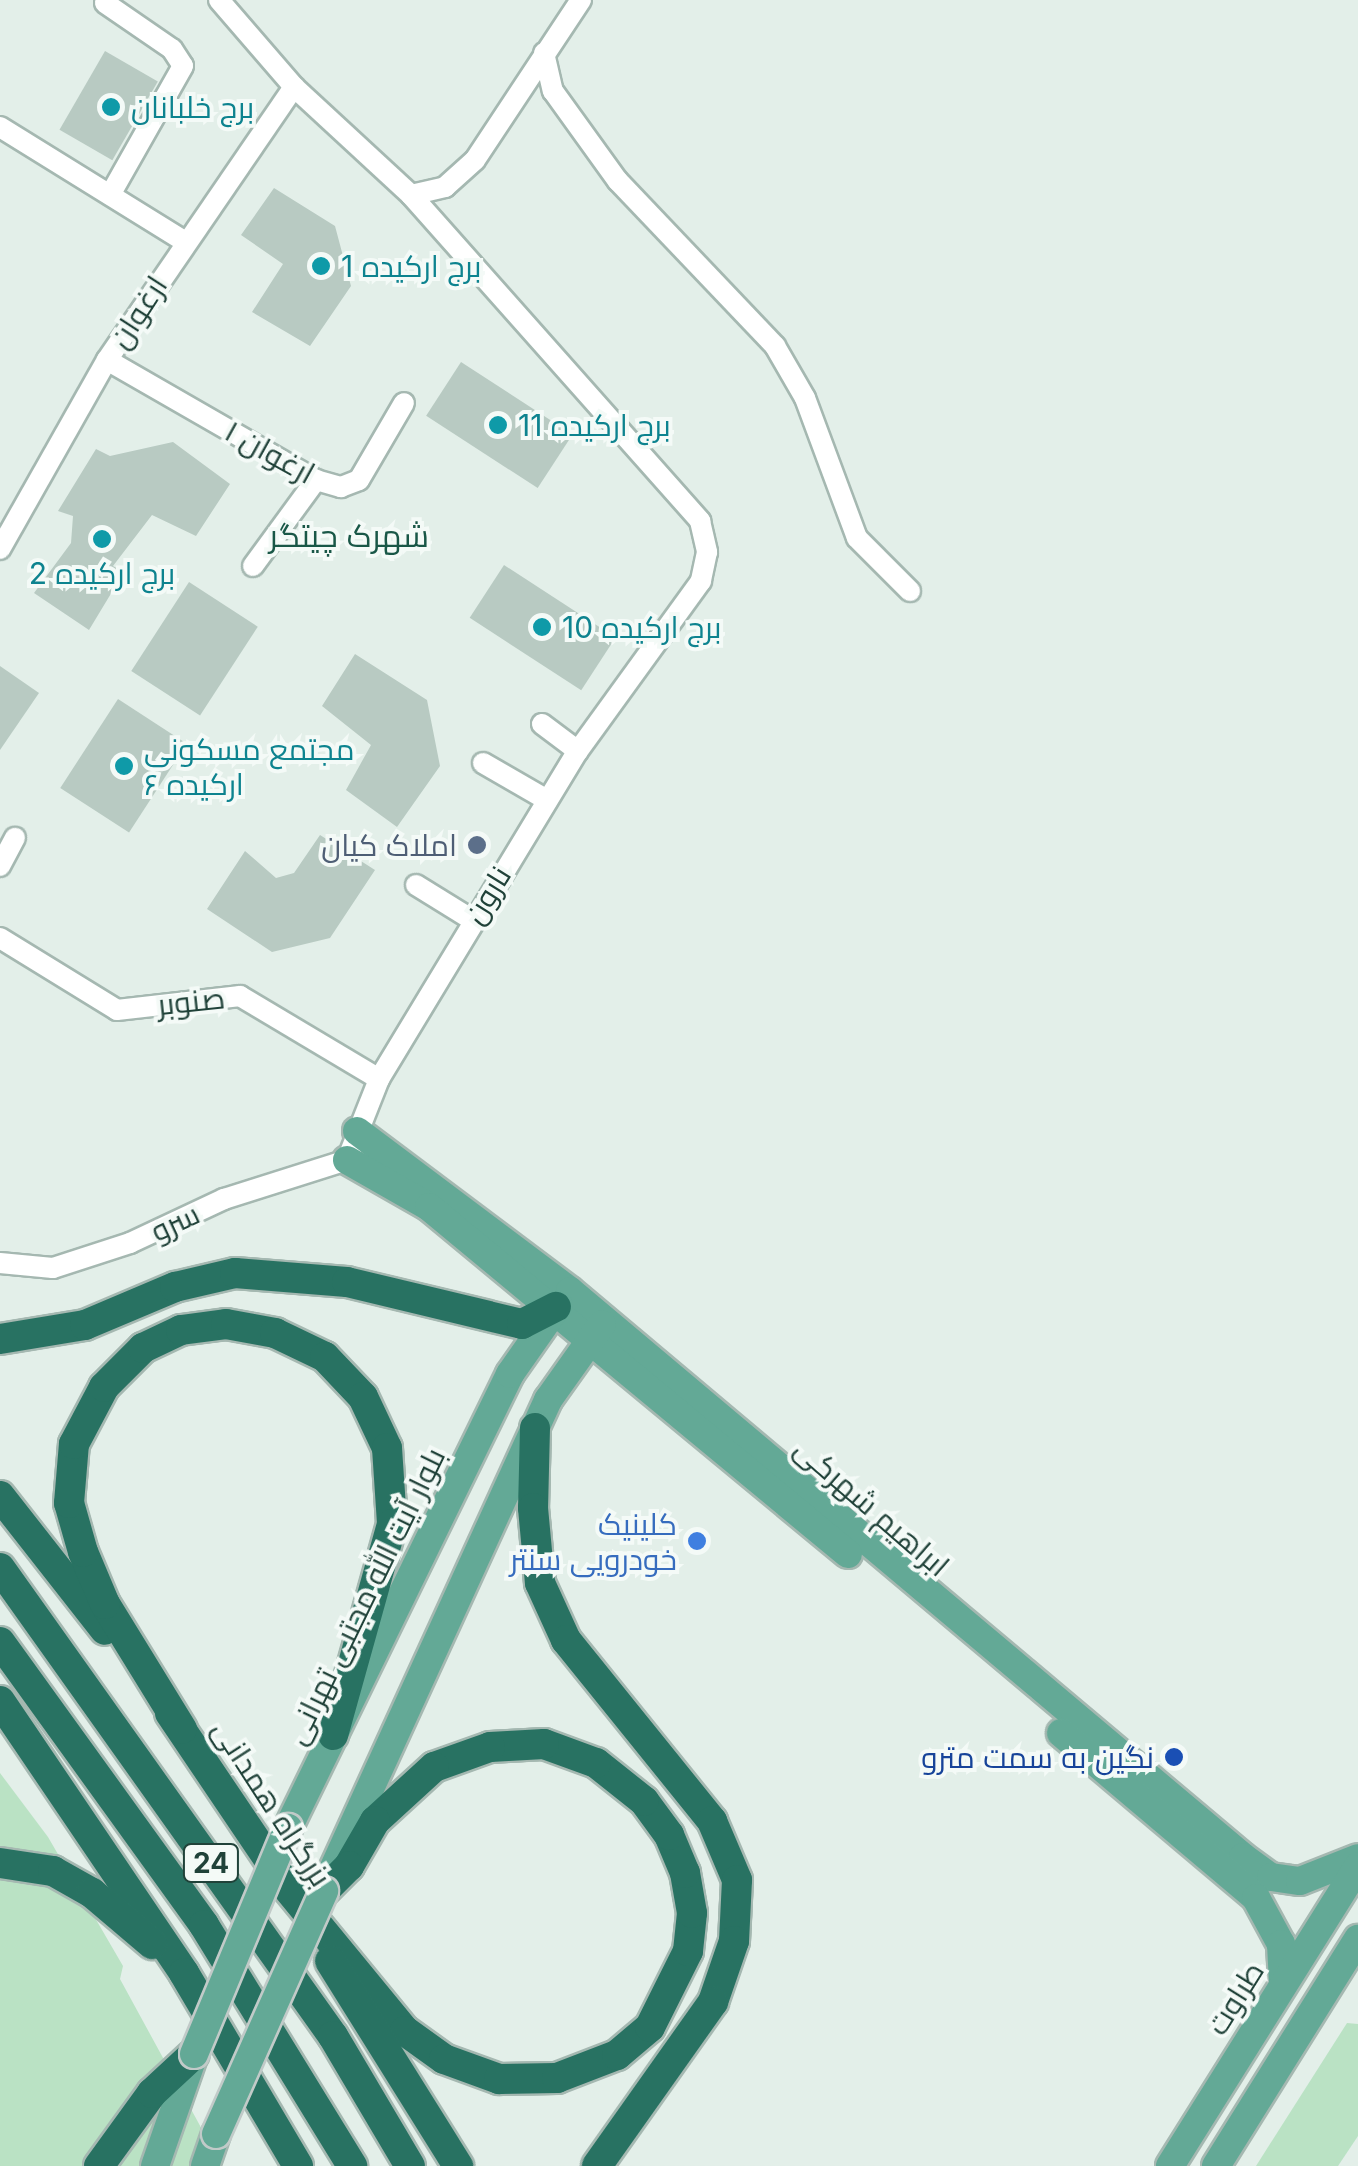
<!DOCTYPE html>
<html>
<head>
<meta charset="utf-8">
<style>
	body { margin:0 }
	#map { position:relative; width:1358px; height:2166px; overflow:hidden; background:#e3efe9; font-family:Inter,Cairo,sans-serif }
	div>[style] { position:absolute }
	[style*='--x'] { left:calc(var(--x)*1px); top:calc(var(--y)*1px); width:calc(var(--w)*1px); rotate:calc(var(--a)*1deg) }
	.green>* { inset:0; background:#bae2c4 }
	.building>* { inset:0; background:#b8cac2; transform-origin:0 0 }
	.roads { filter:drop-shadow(2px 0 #a5b8b1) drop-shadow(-2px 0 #a5b8b1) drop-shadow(0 2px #a5b8b1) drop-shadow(0 -2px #a5b8b1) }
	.minor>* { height:20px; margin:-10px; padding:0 10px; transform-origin:10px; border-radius:10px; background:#fff }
	.major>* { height:28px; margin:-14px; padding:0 14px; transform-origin:14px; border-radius:14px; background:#63a996 }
	.highway>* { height:30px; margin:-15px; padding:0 15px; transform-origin:15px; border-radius:15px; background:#287262 }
	.bridges { filter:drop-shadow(2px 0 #c1cac8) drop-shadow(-2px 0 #c1cac8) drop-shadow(0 2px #c1cac8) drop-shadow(0 -2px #c1cac8) }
	.major-bridge>* { height:28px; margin:-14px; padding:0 14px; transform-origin:14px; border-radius:14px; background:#63a996 }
	.dots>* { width:28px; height:28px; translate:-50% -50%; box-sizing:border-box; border:5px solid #f4faf7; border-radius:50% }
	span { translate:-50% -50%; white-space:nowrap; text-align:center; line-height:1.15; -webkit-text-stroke:8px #f4faf7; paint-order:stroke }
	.shield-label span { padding:2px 8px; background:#f4faf7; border:2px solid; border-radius:8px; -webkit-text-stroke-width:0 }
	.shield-label { font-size:28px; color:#204239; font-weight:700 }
	.culture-label { font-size:30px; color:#0d838f }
	.left { translate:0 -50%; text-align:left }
	.street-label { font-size:30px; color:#204239 }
	.service-label { font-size:30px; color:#4e5e75 }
	.right { translate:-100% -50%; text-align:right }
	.shop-label { font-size:30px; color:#366cbe }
	.transit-label { font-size:30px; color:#164399 }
	.neighbourhood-label { font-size:32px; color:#195747 }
</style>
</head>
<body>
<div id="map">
	<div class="green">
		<div style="clip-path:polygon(0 1773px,48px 1837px,123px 1966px,120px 1979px,222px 2166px,0 2166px)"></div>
		<div style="clip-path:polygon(1347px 2023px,1358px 2024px,1358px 2136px,1338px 2166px,1256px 2166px)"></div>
	</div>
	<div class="building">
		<div style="left:105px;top:51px;width:61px;height:91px;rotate:30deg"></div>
		<div style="clip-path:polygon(274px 188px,335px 226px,351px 286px,310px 346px,252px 312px,283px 264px,241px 235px)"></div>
		<div style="left:461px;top:362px;width:133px;height:64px;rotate:33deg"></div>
		<div style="clip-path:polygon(173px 442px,230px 484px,196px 536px,152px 515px,113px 566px,124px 572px,89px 630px,34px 593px,71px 543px,73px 516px,58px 511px,96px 449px,110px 456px)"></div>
		<div style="left:504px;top:565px;width:133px;height:63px;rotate:33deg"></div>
		<div style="left:189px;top:582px;width:82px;height:106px;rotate:33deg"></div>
		<div style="clip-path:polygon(355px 654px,427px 700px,440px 766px,397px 827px,346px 790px,371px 745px,322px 706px)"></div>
		<div style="clip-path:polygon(0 666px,39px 693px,0 750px)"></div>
		<div style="left:118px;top:699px;width:82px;height:106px;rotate:33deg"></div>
		<div style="clip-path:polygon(320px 835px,375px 870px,330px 938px,272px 952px,207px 909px,245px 851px,276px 878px,294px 873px)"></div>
	</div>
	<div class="roads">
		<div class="minor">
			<div style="--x:219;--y:0;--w:115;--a:49.2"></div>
			<div style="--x:294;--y:87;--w:159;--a:42.7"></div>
			<div style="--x:411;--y:195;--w:436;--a:48.4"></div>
			<div style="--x:700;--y:521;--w:32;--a:77"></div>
			<div style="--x:707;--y:552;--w:30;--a:102"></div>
			<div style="--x:701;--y:581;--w:210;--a:125.9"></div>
			<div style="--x:105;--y:3;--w:81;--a:34.5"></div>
			<div style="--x:172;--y:49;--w:20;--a:57"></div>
			<div style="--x:183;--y:66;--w:148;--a:119.5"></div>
			<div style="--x:544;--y:53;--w:39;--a:77"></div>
			<div style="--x:553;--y:91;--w:111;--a:54.2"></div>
			<div style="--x:618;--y:181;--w:228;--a:46.4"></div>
			<div style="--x:775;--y:346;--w:60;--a:60"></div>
			<div style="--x:805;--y:398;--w:149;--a:69.6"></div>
			<div style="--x:857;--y:538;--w:75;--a:45"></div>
			<div style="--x:0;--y:127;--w:216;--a:31.8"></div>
			<div style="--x:411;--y:195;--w:35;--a:-13"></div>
			<div style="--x:445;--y:187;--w:40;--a:-42"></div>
			<div style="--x:475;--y:160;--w:192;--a:-56.5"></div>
			<div style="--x:107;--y:360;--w:241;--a:29.9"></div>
			<div style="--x:316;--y:480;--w:26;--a:16"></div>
			<div style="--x:341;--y:487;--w:19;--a:-21"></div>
			<div style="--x:359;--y:480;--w:89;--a:-59.7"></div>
			<div style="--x:0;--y:549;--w:217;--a:-60.5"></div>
			<div style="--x:107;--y:360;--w:331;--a:-55.6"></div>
			<div style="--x:253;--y:566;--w:107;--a:-53.8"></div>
			<div style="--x:483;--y:763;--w:74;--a:30"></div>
			<div style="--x:0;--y:866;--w:32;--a:-62"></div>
			<div style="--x:416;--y:885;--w:65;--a:31.7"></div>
			<div style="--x:0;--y:938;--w:137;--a:31.6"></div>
			<div style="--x:117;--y:1010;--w:124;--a:-6.5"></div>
			<div style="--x:240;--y:996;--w:162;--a:30.8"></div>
			<div style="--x:0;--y:1263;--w:53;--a:5.4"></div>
			<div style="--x:53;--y:1268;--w:81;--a:-18"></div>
			<div style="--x:130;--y:1243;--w:104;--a:-25.1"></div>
			<div style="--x:224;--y:1199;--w:129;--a:-17.6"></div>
			<div style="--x:347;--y:1160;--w:87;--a:-68.4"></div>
			<div style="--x:379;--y:1079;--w:384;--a:-58.8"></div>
			<div style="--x:578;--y:751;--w:45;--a:-143.1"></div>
		</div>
		<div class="major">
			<div style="--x:357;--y:1131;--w:266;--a:36.9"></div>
			<div style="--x:570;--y:1291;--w:879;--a:40.06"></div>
			<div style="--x:1243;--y:1857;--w:34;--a:36"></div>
			<div style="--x:1271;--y:1877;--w:29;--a:8"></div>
			<div style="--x:1300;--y:1881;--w:62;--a:-21.6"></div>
			<div style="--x:347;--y:1160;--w:95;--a:29.8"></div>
			<div style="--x:429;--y:1207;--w:544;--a:39.63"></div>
			<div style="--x:1061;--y:1733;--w:255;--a:40.2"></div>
			<div style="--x:1256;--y:1898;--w:52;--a:61.5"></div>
			<div style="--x:1281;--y:1944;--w:39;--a:87"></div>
			<div style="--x:288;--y:1828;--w:505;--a:-63.94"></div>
			<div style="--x:510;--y:1374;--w:85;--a:-55"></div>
			<div style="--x:330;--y:1876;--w:524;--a:-65.39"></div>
			<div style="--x:548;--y:1400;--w:93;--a:-54.6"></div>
			<div style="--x:155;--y:2166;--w:119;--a:-70.8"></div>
			<div style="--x:205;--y:2166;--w:34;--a:-71"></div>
			<div style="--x:1170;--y:2166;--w:354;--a:-57.9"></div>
			<div style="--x:1216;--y:2166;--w:268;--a:-58"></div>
		</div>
		<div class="highway">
			<div style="--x:0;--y:1339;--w:86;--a:-9.4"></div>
			<div style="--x:85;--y:1325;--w:98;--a:-22.9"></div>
			<div style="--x:175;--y:1287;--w:62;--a:-13.1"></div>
			<div style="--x:235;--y:1273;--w:112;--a:4.6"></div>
			<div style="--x:347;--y:1282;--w:180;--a:13.5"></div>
			<div style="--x:522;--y:1324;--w:38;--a:-27"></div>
			<div style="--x:535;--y:1428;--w:80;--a:91.4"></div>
			<div style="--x:533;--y:1508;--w:75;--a:84.7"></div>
			<div style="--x:540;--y:1583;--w:63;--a:65.5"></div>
			<div style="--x:566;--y:1640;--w:233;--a:51.1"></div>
			<div style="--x:712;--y:1821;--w:64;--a:67"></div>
			<div style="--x:737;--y:1880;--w:61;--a:92.8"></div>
			<div style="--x:734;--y:1941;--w:65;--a:109"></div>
			<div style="--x:713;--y:2002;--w:201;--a:125.3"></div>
			<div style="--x:0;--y:1496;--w:170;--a:51.9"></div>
			<div style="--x:0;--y:1568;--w:574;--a:54.57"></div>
			<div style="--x:333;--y:2036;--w:151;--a:59.4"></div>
			<div style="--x:0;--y:1642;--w:349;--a:54.2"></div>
			<div style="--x:204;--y:1925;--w:283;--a:58.4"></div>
			<div style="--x:0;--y:1701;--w:328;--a:55.9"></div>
			<div style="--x:184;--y:1973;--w:224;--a:59.4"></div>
			<div style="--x:170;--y:1713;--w:204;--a:56"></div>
			<div style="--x:182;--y:1729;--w:147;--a:-121.6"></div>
			<div style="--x:105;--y:1604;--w:56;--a:-112.9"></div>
			<div style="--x:83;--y:1552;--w:51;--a:-105.9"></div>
			<div style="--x:69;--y:1503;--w:59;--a:-85.2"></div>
			<div style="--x:74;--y:1444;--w:64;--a:-62.2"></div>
			<div style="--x:104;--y:1387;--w:55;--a:-45"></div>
			<div style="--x:143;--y:1348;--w:42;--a:-25.3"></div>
			<div style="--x:181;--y:1330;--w:45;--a:-7.6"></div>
			<div style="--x:226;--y:1324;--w:50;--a:10.4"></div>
			<div style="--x:275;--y:1333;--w:55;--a:25.6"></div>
			<div style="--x:325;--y:1357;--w:55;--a:46.5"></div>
			<div style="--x:363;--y:1397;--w:56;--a:64.8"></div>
			<div style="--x:387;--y:1448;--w:76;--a:86.2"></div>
			<div style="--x:392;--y:1524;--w:219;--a:105.6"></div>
			<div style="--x:0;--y:1863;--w:54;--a:8.6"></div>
			<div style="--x:53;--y:1871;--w:45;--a:29.4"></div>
			<div style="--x:92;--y:1893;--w:79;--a:40.4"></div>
			<div style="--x:289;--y:1890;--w:183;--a:50.6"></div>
			<div style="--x:405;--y:2031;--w:48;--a:35.7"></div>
			<div style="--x:444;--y:2059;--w:59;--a:20"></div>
			<div style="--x:499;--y:2079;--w:58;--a:-1"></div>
			<div style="--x:557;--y:2078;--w:64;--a:-21"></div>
			<div style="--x:617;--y:2055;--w:43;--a:-40.3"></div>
			<div style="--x:650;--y:2027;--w:85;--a:-63.4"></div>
			<div style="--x:688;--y:1951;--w:38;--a:-84"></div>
			<div style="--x:692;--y:1913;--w:41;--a:-99.9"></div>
			<div style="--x:685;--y:1873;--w:41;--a:-112.8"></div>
			<div style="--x:669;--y:1835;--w:42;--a:-126.3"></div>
			<div style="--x:644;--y:1801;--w:61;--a:-141.6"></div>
			<div style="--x:596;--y:1763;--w:55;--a:-159.9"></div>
			<div style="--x:544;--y:1744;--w:54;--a:176.8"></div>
			<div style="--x:490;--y:1747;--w:59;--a:160.3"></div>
			<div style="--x:434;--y:1767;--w:80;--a:137.5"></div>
			<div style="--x:375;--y:1821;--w:52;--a:120"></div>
			<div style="--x:349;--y:1866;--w:35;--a:135"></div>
			<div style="--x:330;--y:1961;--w:242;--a:58"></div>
			<div style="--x:99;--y:2166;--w:90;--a:-54"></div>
			<div style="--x:152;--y:2093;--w:57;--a:-42.9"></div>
		</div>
	</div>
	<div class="bridges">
		<div class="major-bridge">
			<div style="--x:194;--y:2054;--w:245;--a:-67.4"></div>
			<div style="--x:216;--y:2134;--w:266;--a:-66"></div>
		</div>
	</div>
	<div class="dots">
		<div style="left:111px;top:107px;background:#0f9aa8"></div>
		<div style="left:321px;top:266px;background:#0f9aa8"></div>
		<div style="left:498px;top:425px;background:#0f9aa8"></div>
		<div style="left:102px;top:539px;background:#0f9aa8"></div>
		<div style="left:542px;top:627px;background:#0f9aa8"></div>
		<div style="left:124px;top:766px;background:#0f9aa8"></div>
		<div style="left:477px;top:845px;background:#5c6f8a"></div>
		<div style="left:697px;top:1541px;background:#3f7fe0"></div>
		<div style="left:1174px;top:1757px;background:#1a4fb4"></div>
	</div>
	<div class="shield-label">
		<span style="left:211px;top:1863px">24</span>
	</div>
	<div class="culture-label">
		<span class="left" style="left:131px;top:107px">برج خلبانان</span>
		<span class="left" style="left:341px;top:266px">برج ارکیده 1</span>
		<span class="left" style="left:518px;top:425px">برج ارکیده 11</span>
		<span style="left:102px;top:573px">برج ارکیده 2</span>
		<span class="left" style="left:562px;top:627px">برج ارکیده 10</span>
		<span class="left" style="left:144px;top:766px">مجتمع مسکونی<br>ارکیده ۶</span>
	</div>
	<div class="street-label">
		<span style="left:138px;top:312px;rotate:-57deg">ارغوان</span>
		<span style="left:270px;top:452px;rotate:29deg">ارغوان ۱</span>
		<span style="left:487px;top:895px;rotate:-58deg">نارون</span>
		<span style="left:191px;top:1001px;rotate:-6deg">صنوبر</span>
		<span style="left:175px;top:1222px;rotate:-25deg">سرو</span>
		<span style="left:872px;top:1507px;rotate:41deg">ابراهیم شهرکی</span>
		<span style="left:365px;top:1596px;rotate:-64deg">بلوار آیت الله مجتبی تهرانی</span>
		<span style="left:272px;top:1803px;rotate:57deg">بزرگراه همدانی</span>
		<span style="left:1235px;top:1998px;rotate:-58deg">طراوت</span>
	</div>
	<div class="service-label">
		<span class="right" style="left:457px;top:845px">املاک کیان</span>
	</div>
	<div class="shop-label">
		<span class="right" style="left:677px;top:1541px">کلینیک<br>خودرویی سنتر</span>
	</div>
	<div class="transit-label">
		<span class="right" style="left:1154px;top:1757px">نگین به سمت مترو</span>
	</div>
	<div class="neighbourhood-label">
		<span style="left:349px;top:536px">شهرک چیتگر</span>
	</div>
</div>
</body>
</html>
